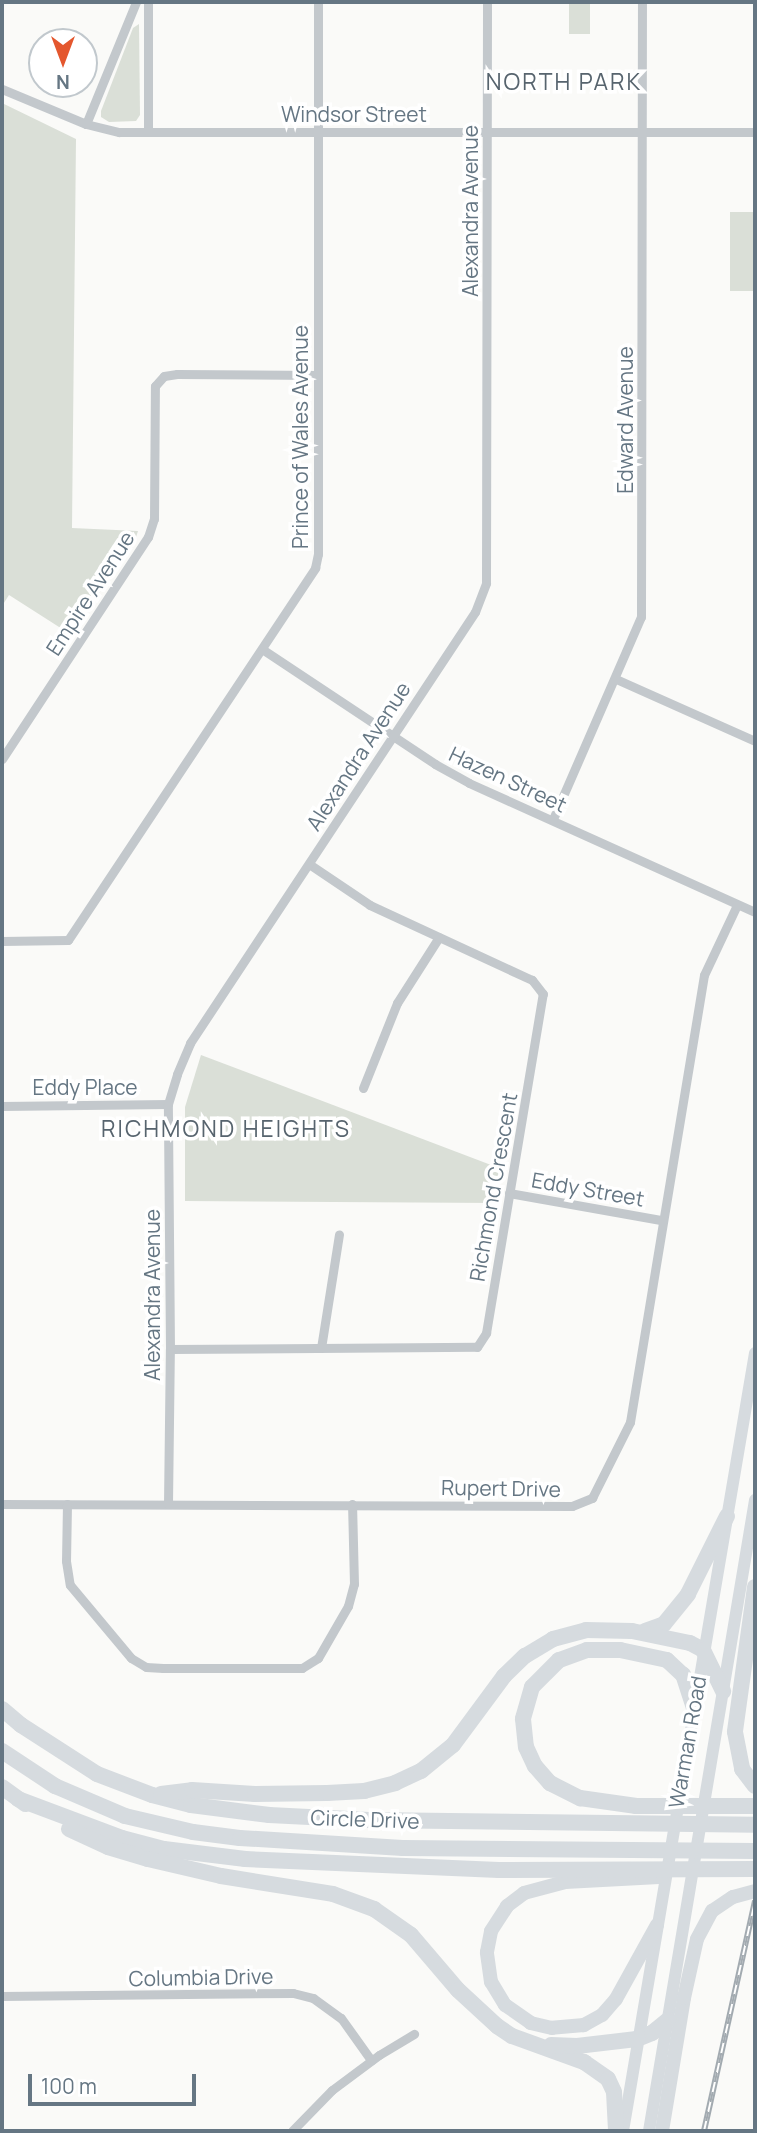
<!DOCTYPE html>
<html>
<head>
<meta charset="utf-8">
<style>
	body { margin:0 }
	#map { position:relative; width:757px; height:2133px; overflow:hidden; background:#fafaf8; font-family:Manrope,sans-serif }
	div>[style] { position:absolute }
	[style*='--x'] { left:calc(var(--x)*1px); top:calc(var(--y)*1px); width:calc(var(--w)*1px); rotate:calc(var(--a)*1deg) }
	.green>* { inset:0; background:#dadfd7; transform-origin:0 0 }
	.minor>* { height:9px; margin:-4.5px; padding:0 4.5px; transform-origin:4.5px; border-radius:4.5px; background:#c3c8cc }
	.secondary>* { height:12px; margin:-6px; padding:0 6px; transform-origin:6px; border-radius:6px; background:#d6dbdf }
	.trunk>* { height:14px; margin:-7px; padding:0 7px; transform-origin:7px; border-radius:7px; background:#d6dbdf }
	.motorway>* { height:16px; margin:-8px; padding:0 8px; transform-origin:8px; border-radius:8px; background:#d6dbdf }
	.rail>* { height:6px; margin-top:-3px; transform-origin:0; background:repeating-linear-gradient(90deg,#fff 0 10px,#a2aab0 0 20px); box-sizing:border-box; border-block:2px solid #a2aab0 }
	span { translate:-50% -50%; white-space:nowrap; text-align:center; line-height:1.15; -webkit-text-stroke:7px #fff; paint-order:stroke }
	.street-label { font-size:21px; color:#657683 }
	.neighbourhood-label { font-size:23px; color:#57646e; letter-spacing:2px }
	.frame { position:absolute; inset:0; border:4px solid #657683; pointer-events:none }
	.north { position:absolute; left:28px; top:28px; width:70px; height:70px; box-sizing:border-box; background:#fff; border:2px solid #c1c8cd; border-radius:50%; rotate:180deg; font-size:19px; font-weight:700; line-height:28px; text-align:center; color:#657683 }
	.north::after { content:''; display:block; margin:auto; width:24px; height:32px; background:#e4572e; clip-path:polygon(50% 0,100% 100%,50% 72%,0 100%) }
	.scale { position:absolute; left:28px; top:2074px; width:168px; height:32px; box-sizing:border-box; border:4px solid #657683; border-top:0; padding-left:9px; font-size:21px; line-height:24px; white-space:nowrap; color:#657683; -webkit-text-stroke:5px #fff; paint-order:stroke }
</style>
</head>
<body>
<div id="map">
	<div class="green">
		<div style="left:569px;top:2px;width:21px;height:32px"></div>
		<div style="clip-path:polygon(139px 24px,140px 115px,136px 121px,109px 122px,101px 117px,101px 111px,133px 28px)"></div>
		<div style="clip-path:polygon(2px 103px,76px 139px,72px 528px,138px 531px,133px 546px,70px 634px,9px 595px,2px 606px)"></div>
		<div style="left:755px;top:212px;width:79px;height:25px;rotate:90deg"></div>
		<div style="clip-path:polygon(201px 1055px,499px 1168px,495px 1203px,185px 1201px,185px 1107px)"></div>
	</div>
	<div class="minor">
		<div style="--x:148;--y:2;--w:129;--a:90"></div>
		<div style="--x:2;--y:89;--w:91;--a:22.6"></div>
		<div style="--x:86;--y:124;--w:34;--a:14"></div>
		<div style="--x:119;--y:132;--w:636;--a:0"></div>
		<div style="--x:86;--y:124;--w:132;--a:-67.7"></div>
		<div style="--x:262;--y:649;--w:208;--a:33.6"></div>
		<div style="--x:435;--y:764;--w:39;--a:29"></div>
		<div style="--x:469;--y:783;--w:314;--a:24.3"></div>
		<div style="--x:616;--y:679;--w:152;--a:24"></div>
		<div style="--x:2;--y:759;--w:266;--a:-56.7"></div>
		<div style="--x:148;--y:537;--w:19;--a:-72"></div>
		<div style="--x:154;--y:519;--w:133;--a:-89.6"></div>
		<div style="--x:155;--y:386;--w:13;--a:-48"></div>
		<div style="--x:164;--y:376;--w:13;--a:-9"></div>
		<div style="--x:177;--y:374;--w:140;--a:0.4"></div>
		<div style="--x:553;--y:819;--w:220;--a:-66.5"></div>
		<div style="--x:641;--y:617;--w:615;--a:-89.91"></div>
		<div style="--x:2;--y:941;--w:66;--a:-0.9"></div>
		<div style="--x:68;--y:940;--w:447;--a:-56.4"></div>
		<div style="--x:315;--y:568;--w:14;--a:-78"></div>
		<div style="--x:318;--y:554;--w:552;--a:-90"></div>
		<div style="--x:363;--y:1088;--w:92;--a:-68.2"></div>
		<div style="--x:397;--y:1003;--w:78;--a:-57.5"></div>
		<div style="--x:2;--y:1106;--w:166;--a:-0.7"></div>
		<div style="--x:509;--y:1193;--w:154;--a:10.1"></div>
		<div style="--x:321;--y:1348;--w:115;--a:-81"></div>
		<div style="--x:170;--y:1349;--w:307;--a:-0.4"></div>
		<div style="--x:477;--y:1347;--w:17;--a:-57"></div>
		<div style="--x:486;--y:1333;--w:344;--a:-80.5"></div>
		<div style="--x:543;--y:994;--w:18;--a:-128"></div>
		<div style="--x:532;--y:980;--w:179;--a:-155.2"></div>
		<div style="--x:370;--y:905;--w:73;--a:-146.1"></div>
		<div style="--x:2;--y:1504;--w:570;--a:0.2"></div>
		<div style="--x:572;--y:1506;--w:22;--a:-22"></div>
		<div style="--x:592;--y:1498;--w:85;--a:-63.4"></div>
		<div style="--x:630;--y:1422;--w:453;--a:-80.6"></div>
		<div style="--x:704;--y:975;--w:77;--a:-64.8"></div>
		<div style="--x:67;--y:1504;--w:57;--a:91"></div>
		<div style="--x:66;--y:1561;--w:24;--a:81"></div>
		<div style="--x:70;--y:1585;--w:95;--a:50.1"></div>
		<div style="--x:131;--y:1658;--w:17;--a:31"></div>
		<div style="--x:146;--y:1667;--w:17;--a:3"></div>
		<div style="--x:163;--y:1668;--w:139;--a:0"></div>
		<div style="--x:302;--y:1668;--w:19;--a:-32"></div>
		<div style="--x:318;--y:1658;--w:60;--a:-60"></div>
		<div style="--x:348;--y:1606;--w:23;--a:-75"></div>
		<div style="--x:354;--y:1584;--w:80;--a:-91.4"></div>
		<div style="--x:168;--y:1504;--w:155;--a:-89.3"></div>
		<div style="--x:170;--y:1349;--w:245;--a:-90.5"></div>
		<div style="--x:168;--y:1104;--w:31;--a:-73"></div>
		<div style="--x:177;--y:1074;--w:34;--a:-67"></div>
		<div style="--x:190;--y:1043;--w:517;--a:-56.53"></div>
		<div style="--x:475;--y:612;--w:31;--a:-69"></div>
		<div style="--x:486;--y:583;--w:581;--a:-89.9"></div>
		<div style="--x:2;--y:1996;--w:291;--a:-0.6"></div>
		<div style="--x:293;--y:1993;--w:21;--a:14"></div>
		<div style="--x:313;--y:1998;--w:34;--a:36"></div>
		<div style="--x:341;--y:2018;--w:52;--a:54.5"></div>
		<div style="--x:292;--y:2131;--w:57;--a:-45.7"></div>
		<div style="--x:332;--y:2090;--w:59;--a:-36.7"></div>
		<div style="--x:379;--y:2055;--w:41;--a:-31"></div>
	</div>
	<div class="secondary">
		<div style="--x:623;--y:2131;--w:789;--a:-80.37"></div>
		<div style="--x:649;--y:2131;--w:640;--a:-80.46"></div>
	</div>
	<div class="trunk">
		<div style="--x:657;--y:1925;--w:85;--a:119"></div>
		<div style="--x:616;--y:1999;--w:21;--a:131"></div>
		<div style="--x:602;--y:2015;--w:21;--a:151"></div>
		<div style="--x:584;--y:2025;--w:32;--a:175"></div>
		<div style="--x:552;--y:2028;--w:22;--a:-167"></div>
		<div style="--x:531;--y:2023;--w:32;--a:-145"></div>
		<div style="--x:505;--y:2005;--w:27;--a:-121"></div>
		<div style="--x:491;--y:1982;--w:30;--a:-98"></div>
		<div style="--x:487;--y:1952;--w:21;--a:-79"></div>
		<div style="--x:491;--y:1931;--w:30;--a:-57"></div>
		<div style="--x:507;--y:1906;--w:21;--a:-37"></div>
		<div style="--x:524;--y:1893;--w:42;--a:-15"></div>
		<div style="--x:565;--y:1882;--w:94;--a:-3"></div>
		<div style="--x:662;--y:2131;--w:135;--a:-80.6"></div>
		<div style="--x:684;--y:1998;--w:60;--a:-77.6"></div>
		<div style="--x:697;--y:1939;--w:32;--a:-62"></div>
		<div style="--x:712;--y:1911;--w:25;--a:-34"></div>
		<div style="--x:733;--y:1897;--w:23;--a:-15"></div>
	</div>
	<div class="motorway">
		<div style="--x:755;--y:1587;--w:146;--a:97.9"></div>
		<div style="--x:735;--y:1732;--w:38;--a:79"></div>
		<div style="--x:742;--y:1769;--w:21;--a:53"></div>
		<div style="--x:645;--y:1631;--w:20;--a:-20"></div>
		<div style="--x:664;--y:1624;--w:38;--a:-51"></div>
		<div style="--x:688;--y:1594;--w:87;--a:-63.4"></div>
		<div style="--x:694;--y:1708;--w:35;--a:-108"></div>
		<div style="--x:683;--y:1675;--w:22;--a:-137"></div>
		<div style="--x:667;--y:1660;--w:48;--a:-168"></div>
		<div style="--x:620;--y:1650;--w:33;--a:180"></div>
		<div style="--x:587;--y:1650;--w:30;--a:160"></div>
		<div style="--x:559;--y:1660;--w:38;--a:135"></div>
		<div style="--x:532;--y:1687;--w:33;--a:106"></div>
		<div style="--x:523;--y:1719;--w:28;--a:84"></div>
		<div style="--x:526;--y:1747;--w:21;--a:65"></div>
		<div style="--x:535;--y:1766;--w:23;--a:49"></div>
		<div style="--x:550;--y:1783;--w:34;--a:27"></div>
		<div style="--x:580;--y:1798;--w:57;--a:8.1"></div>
		<div style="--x:636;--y:1806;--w:119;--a:0"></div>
		<div style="--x:2;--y:1709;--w:25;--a:40"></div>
		<div style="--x:21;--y:1725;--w:90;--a:32.8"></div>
		<div style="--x:97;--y:1774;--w:59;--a:20.9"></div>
		<div style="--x:152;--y:1795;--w:40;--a:14.4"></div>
		<div style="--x:191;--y:1805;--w:79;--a:7.3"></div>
		<div style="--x:269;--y:1815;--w:100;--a:2.9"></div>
		<div style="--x:369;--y:1820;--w:386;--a:0.7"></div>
		<div style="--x:2;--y:1751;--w:64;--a:33.4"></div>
		<div style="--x:55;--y:1786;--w:76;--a:23.2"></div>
		<div style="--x:125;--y:1816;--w:70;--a:13.2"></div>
		<div style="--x:193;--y:1832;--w:47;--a:7.3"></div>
		<div style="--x:240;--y:1838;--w:163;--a:3.5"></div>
		<div style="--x:403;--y:1848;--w:352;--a:0.5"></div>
		<div style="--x:2;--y:1787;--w:29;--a:36"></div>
		<div style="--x:161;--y:1794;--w:31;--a:-7"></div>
		<div style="--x:192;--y:1790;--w:63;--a:3.6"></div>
		<div style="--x:255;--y:1794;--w:72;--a:-0.8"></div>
		<div style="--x:327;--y:1793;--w:37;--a:-3"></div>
		<div style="--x:364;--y:1791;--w:32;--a:-14"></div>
		<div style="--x:395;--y:1783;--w:29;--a:-25"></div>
		<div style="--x:421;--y:1771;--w:41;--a:-39.1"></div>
		<div style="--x:453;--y:1745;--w:86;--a:-53.5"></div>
		<div style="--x:504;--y:1676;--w:29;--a:-44"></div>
		<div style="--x:525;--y:1656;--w:33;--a:-31"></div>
		<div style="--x:553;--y:1639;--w:34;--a:-15"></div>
		<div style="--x:586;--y:1630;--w:46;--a:1.2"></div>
		<div style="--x:632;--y:1631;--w:59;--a:11.7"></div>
		<div style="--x:690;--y:1643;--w:15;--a:28"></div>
		<div style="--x:703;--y:1650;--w:46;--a:64"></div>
		<div style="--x:18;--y:1799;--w:111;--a:20.6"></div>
		<div style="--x:122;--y:1838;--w:43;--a:14.7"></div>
		<div style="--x:164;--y:1849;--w:82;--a:7"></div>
		<div style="--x:245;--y:1859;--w:254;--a:2.5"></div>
		<div style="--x:499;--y:1870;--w:256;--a:-0.2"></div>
		<div style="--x:69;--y:1829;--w:43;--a:24.8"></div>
		<div style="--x:108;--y:1847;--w:42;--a:16.7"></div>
		<div style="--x:148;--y:1859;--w:75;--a:13.1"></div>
		<div style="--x:221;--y:1876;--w:113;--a:9.1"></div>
		<div style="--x:333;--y:1894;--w:44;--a:20.1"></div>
		<div style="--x:374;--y:1909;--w:45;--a:35.1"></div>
		<div style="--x:411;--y:1935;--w:72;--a:49.5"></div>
		<div style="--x:458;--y:1990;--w:53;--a:42.7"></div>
		<div style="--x:497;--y:2026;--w:18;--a:34"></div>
		<div style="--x:512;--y:2036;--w:77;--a:19.9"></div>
		<div style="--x:584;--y:2062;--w:29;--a:35"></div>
		<div style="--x:608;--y:2079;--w:14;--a:65"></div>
		<div style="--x:614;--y:2092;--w:39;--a:87"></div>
		<div style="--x:551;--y:2045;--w:26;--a:2"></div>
		<div style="--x:577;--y:2046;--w:60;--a:-6.7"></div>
		<div style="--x:637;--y:2039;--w:16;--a:-22"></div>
		<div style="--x:652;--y:2033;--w:21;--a:-39"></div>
	</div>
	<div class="rail">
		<div style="--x:704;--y:2131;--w:236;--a:-77.5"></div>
	</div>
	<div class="street-label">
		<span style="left:354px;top:114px">Windsor Street</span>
		<span style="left:470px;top:211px;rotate:-90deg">Alexandra Avenue</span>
		<span style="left:625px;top:420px;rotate:-90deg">Edward Avenue</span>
		<span style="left:300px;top:437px;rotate:-90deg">Prince of Wales Avenue</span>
		<span style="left:90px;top:593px;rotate:-57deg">Empire Avenue</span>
		<span style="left:358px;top:756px;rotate:-57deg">Alexandra Avenue</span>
		<span style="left:508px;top:779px;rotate:25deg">Hazen Street</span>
		<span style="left:85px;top:1087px">Eddy Place</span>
		<span style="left:493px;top:1187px;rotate:-80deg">Richmond Crescent</span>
		<span style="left:588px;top:1189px;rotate:10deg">Eddy Street</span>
		<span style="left:152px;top:1295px;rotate:-90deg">Alexandra Avenue</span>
		<span style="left:501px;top:1488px;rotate:1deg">Rupert Drive</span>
		<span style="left:687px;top:1742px;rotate:-80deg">Warman Road</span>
		<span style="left:365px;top:1819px;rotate:2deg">Circle Drive</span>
		<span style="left:201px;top:1977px;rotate:-1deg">Columbia Drive</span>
	</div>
	<div class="neighbourhood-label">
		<span style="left:564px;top:81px">NORTH PARK</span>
		<span style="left:226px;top:1128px">RICHMOND HEIGHTS</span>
	</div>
	<div class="frame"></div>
	<div class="north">N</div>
	<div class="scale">100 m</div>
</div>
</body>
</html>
